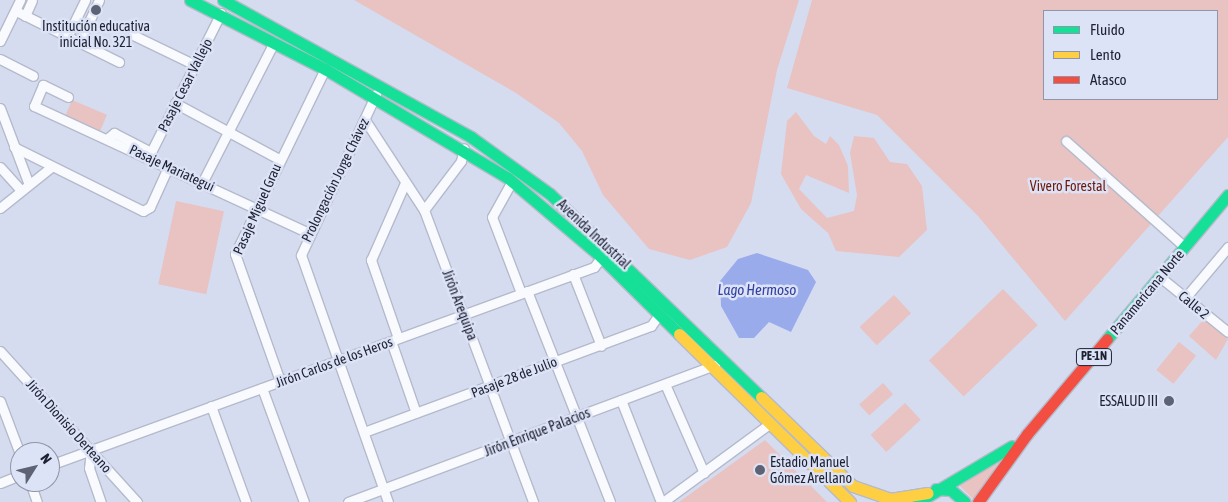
<!DOCTYPE html>
<html>
<head>
<meta charset="utf-8">
<style>
	body { margin:0 }
	#map { position:relative; width:1228px; height:502px; overflow:hidden; background:#d5dcf0; font-family:"Asap Condensed",sans-serif }
	div>[style] { position:absolute }
	[style*='--x'] { left:calc(var(--x)*1px); top:calc(var(--y)*1px); width:calc(var(--w)*1px); rotate:calc(var(--a)*1deg) }
	.green>* { inset:0; background:#e9c2c2; transform-origin:0 0 }
	.water>* { inset:0; background:#9aabec }
	.roads { filter:drop-shadow(1px 0 #b5bacb) drop-shadow(-1px 0 #b5bacb) drop-shadow(0 1px #b5bacb) drop-shadow(0 -1px #b5bacb) }
	.street>* { height:9px; margin:-4.5px; padding:0 4.5px; transform-origin:4.5px; border-radius:4.5px; background:#f9fafd }
	.fast>* { height:11px; margin:-5.5px; padding:0 5.5px; transform-origin:5.5px; border-radius:5.5px; background:#16e098 }
	.slow>* { height:11px; margin:-5.5px; padding:0 5.5px; transform-origin:5.5px; border-radius:5.5px; background:#ffcf43 }
	.jam>* { height:11px; margin:-5.5px; padding:0 5.5px; transform-origin:5.5px; border-radius:5.5px; background:#f24e42 }
	.dots>* { width:14px; height:14px; translate:-50% -50%; box-sizing:border-box; border:2px solid #dde3f6; border-radius:50% }
	span { translate:-50% -50%; white-space:nowrap; text-align:center; line-height:1.15; -webkit-text-stroke:5px #dde3f6; paint-order:stroke }
	.shield-label span { padding:1px 4px; background:#dde3f6; border:1px solid; border-radius:4px; -webkit-text-stroke-width:0 }
	.shield-label { font-size:12px; color:#1d2132; font-weight:700 }
	.poi-label { font-size:14px; color:#1d2132 }
	.right { translate:-100% -50%; text-align:right }
	.left { translate:0 -50%; text-align:left }
	.street-label { font-size:14px; color:#1d2132 }
	.park-label { font-size:14px; color:#701608 }
	.water-label { font-size:15px; color:#3240a2; font-style:italic }
	.legend { position:absolute; left:1043px; top:10px; width:175px; height:90px; box-sizing:border-box; background:#dde3f6; border:1px solid #9095a8; margin:0; padding:6px 9px; list-style:none; font-size:15px; color:#1d2132 }
	.legend li { display:flex; align-items:center; gap:10px; height:25px }
	.legend b { width:25px; border:1px solid #9095a8 }
	.north { position:absolute; left:10px; top:442px; width:50px; height:50px; box-sizing:border-box; background:#dde3f6; border:1px solid #9095a8; border-radius:50%; rotate:54deg; font-size:14px; font-weight:700; line-height:20px; text-align:center; color:#1d2132 }
	.north::after { content:''; display:block; margin:auto; width:18px; height:22px; background:#5d6274; clip-path:polygon(50% 0,100% 100%,50% 72%,0 100%) }
</style>
</head>
<body>
<div id="map">
	<div class="green">
		<div style="clip-path:polygon(354px 0,799px 0,777px 70px,751px 203px,727px 247px,690px 260px,649px 249px,603px 195px,582px 151px,559px 123px,516px 93px)"></div>
		<div style="clip-path:polygon(evenodd,812px 0,1228px 0,1228px 137px,1065px 321px,978px 216px,877px 115px,787px 88px,812px 0,1044px 11px,1217px 11px,1217px 99px,1044px 99px,1044px 11px)"></div>
		<div style="left:72px;top:100px;width:38px;height:21px;rotate:23deg"></div>
		<div style="clip-path:polygon(796px 112px,814px 136px,826px 144px,830px 136px,839px 145px,848px 166px,849px 193px,806px 175px,799px 189px,827px 218px,854px 211px,857px 195px,850px 153px,854px 136px,874px 138px,890px 162px,907px 164px,922px 186px,927px 230px,899px 257px,836px 251px,828px 233px,801px 209px,781px 174px,787px 121px)"></div>
		<div style="left:176px;top:201px;width:49px;height:85px;rotate:12deg"></div>
		<div style="left:1003px;top:289px;width:50px;height:103px;rotate:46deg"></div>
		<div style="left:894px;top:295px;width:25px;height:47px;rotate:47deg"></div>
		<div style="clip-path:polygon(1204px 319px,1228px 339px,1216px 360px,1189px 336px)"></div>
		<div style="left:1179px;top:342px;width:22px;height:36px;rotate:39deg"></div>
		<div style="left:883px;top:383px;width:15px;height:32px;rotate:48deg"></div>
		<div style="left:905px;top:403px;width:23px;height:47px;rotate:47deg"></div>
		<div style="clip-path:polygon(765px 440px,827px 502px,679px 502px)"></div>
		<div style="clip-path:polygon(998px 462px,976px 502px,958px 484px)"></div>
	</div>
	<div class="water">
		<div style="clip-path:polygon(757px 253px,808px 270px,816px 282px,791px 332px,769px 322px,754px 338px,739px 338px,721px 306px,720px 281px,738px 259px)"></div>
	</div>
	<div class="roads">
		<div class="street">
			<div style="--x:16;--y:11;--w:115;--a:26.3"></div>
			<div style="--x:25;--y:16;--w:17;--a:-66"></div>
			<div style="--x:68;--y:35;--w:39;--a:-64"></div>
			<div style="--x:133;--y:35;--w:69;--a:25.8"></div>
			<div style="--x:0;--y:41;--w:46;--a:-64"></div>
			<div style="--x:80;--y:41;--w:45;--a:-65.1"></div>
			<div style="--x:0;--y:59;--w:37;--a:27"></div>
			<div style="--x:376;--y:94;--w:178;--a:115"></div>
			<div style="--x:301;--y:255;--w:262;--a:70.6"></div>
			<div style="--x:68;--y:97;--w:28;--a:-154"></div>
			<div style="--x:43;--y:85;--w:23;--a:113"></div>
			<div style="--x:34;--y:106;--w:303;--a:24.8"></div>
			<div style="--x:175;--y:103;--w:118;--a:28.3"></div>
			<div style="--x:0;--y:108;--w:79;--a:69.3"></div>
			<div style="--x:365;--y:120;--w:108;--a:56.8"></div>
			<div style="--x:424;--y:210;--w:312;--a:69.5"></div>
			<div style="--x:108;--y:138;--w:8;--a:-40"></div>
			<div style="--x:114;--y:133;--w:42;--a:27.2"></div>
			<div style="--x:1066;--y:141;--w:159;--a:41.7"></div>
			<div style="--x:14;--y:147;--w:144;--a:26.4"></div>
			<div style="--x:143;--y:211;--w:8;--a:-30"></div>
			<div style="--x:150;--y:207;--w:46;--a:-65.7"></div>
			<div style="--x:149;--y:156;--w:160;--a:-63.3"></div>
			<div style="--x:0;--y:167;--w:30;--a:48"></div>
			<div style="--x:203;--y:181;--w:156;--a:-62.9"></div>
			<div style="--x:512;--y:181;--w:41;--a:119.1"></div>
			<div style="--x:492;--y:217;--w:81;--a:69.1"></div>
			<div style="--x:0;--y:208;--w:64;--a:-38.7"></div>
			<div style="--x:424;--y:210;--w:61;--a:-52.9"></div>
			<div style="--x:461;--y:161;--w:13;--a:-77"></div>
			<div style="--x:573;--y:274;--w:77;--a:68.7"></div>
			<div style="--x:1160;--y:277;--w:87;--a:39"></div>
			<div style="--x:527;--y:291;--w:227;--a:68.5"></div>
			<div style="--x:1185;--y:298;--w:67;--a:-49.9"></div>
			<div style="--x:398;--y:338;--w:83;--a:-109.1"></div>
			<div style="--x:371;--y:260;--w:84;--a:-66.2"></div>
			<div style="--x:391;--y:341;--w:76;--a:70.9"></div>
			<div style="--x:0;--y:351;--w:204;--a:47.8"></div>
			<div style="--x:280;--y:381;--w:135;--a:-109.5"></div>
			<div style="--x:235;--y:254;--w:206;--a:-64.1"></div>
			<div style="--x:665;--y:384;--w:97;--a:66.3"></div>
			<div style="--x:262;--y:388;--w:121;--a:69.8"></div>
			<div style="--x:621;--y:400;--w:110;--a:68.6"></div>
			<div style="--x:0;--y:401;--w:57;--a:69.3"></div>
			<div style="--x:211;--y:406;--w:102;--a:70"></div>
			<div style="--x:364;--y:432;--w:306;--a:-20.3"></div>
			<div style="--x:651;--y:326;--w:12;--a:-55"></div>
			<div style="--x:91;--y:450;--w:18;--a:96"></div>
			<div style="--x:89;--y:468;--w:36;--a:71"></div>
			<div style="--x:50;--y:465;--w:579;--a:-20"></div>
			<div style="--x:594;--y:267;--w:15;--a:-53"></div>
			<div style="--x:30;--y:482;--w:21;--a:71"></div>
			<div style="--x:0;--y:483;--w:22;--a:-22"></div>
			<div style="--x:348;--y:502;--w:392;--a:-20.5"></div>
			<div style="--x:663;--y:502;--w:132;--a:-36.3"></div>
		</div>
		<div class="fast">
			<div style="--x:190;--y:0;--w:152;--a:27.1"></div>
			<div style="--x:325;--y:69;--w:213;--a:30.8"></div>
			<div style="--x:508;--y:178;--w:122;--a:40.3"></div>
			<div style="--x:601;--y:257;--w:110;--a:44.6"></div>
			<div style="--x:223;--y:0;--w:283;--a:28.9"></div>
			<div style="--x:471;--y:137;--w:97;--a:35.8"></div>
			<div style="--x:550;--y:194;--w:293;--a:43.9"></div>
			<div style="--x:1107;--y:339;--w:188;--a:-50"></div>
			<div style="--x:936;--y:489;--w:15;--a:4"></div>
			<div style="--x:951;--y:490;--w:18;--a:41"></div>
			<div style="--x:918;--y:502;--w:109;--a:-30.8"></div>
		</div>
		<div class="slow">
			<div style="--x:679;--y:334;--w:240;--a:44.5"></div>
			<div style="--x:761;--y:397;--w:128;--a:44.1"></div>
			<div style="--x:853;--y:486;--w:39;--a:19"></div>
			<div style="--x:890;--y:499;--w:38;--a:-9"></div>
		</div>
		<div class="jam">
			<div style="--x:978;--y:502;--w:84;--a:-54.2"></div>
			<div style="--x:1027;--y:434;--w:124;--a:-49.9"></div>
		</div>
	</div>
	<div class="dots">
		<div style="left:96px;top:10px;background:#5d6274"></div>
		<div style="left:1169px;top:401px;background:#5d6274"></div>
		<div style="left:760px;top:470px;background:#5d6274"></div>
	</div>
	<div class="shield-label">
		<span style="left:1094px;top:357px">PE-1N</span>
	</div>
	<div class="poi-label">
		<span style="left:96px;top:34px">Institución educativa<br>inicial No. 321</span>
		<span class="right" style="left:1158px;top:401px">ESSALUD III</span>
		<span class="left" style="left:770px;top:470px">Estadio Manuel<br>Gómez Arellano</span>
	</div>
	<div class="street-label">
		<span style="left:185px;top:85px;rotate:-63deg">Pasaje Cesar Vallejo</span>
		<span style="left:172px;top:168px;rotate:25deg">Pasaje Mariategui</span>
		<span style="left:335px;top:180px;rotate:-64deg">Prolongación Jorge Chávez</span>
		<span style="left:257px;top:209px;rotate:-66deg">Pasaje Miguel Grau</span>
		<span style="left:594px;top:234px;rotate:43deg">Avenida Industrial</span>
		<span style="left:1147px;top:292px;rotate:-50deg">Panamericana Norte</span>
		<span style="left:460px;top:305px;rotate:69deg">Jirón Arequipa</span>
		<span style="left:1194px;top:305px;rotate:39deg">Calle 2</span>
		<span style="left:334px;top:362px;rotate:-20deg">Jirón Carlos de los Heros</span>
		<span style="left:514px;top:377px;rotate:-21deg">Pasaje 28 de Julio</span>
		<span style="left:69px;top:426px;rotate:48deg">Jirón Dionisio Derteano</span>
		<span style="left:537px;top:432px;rotate:-21deg">Jirón Enrique Palacios</span>
	</div>
	<div class="park-label">
		<span style="left:1068px;top:186px">Vivero Forestal</span>
	</div>
	<div class="water-label">
		<span style="left:757px;top:290px">Lago Hermoso</span>
	</div>
	<ul class="legend">
	<li><b style="height:6px;background:#16e098"></b>Fluido</li>
	<li><b style="height:6px;background:#ffcf43"></b>Lento</li>
	<li><b style="height:6px;background:#f24e42"></b>Atasco</li>
	</ul>
	<div class="north">N</div>
</div>
</body>
</html>
